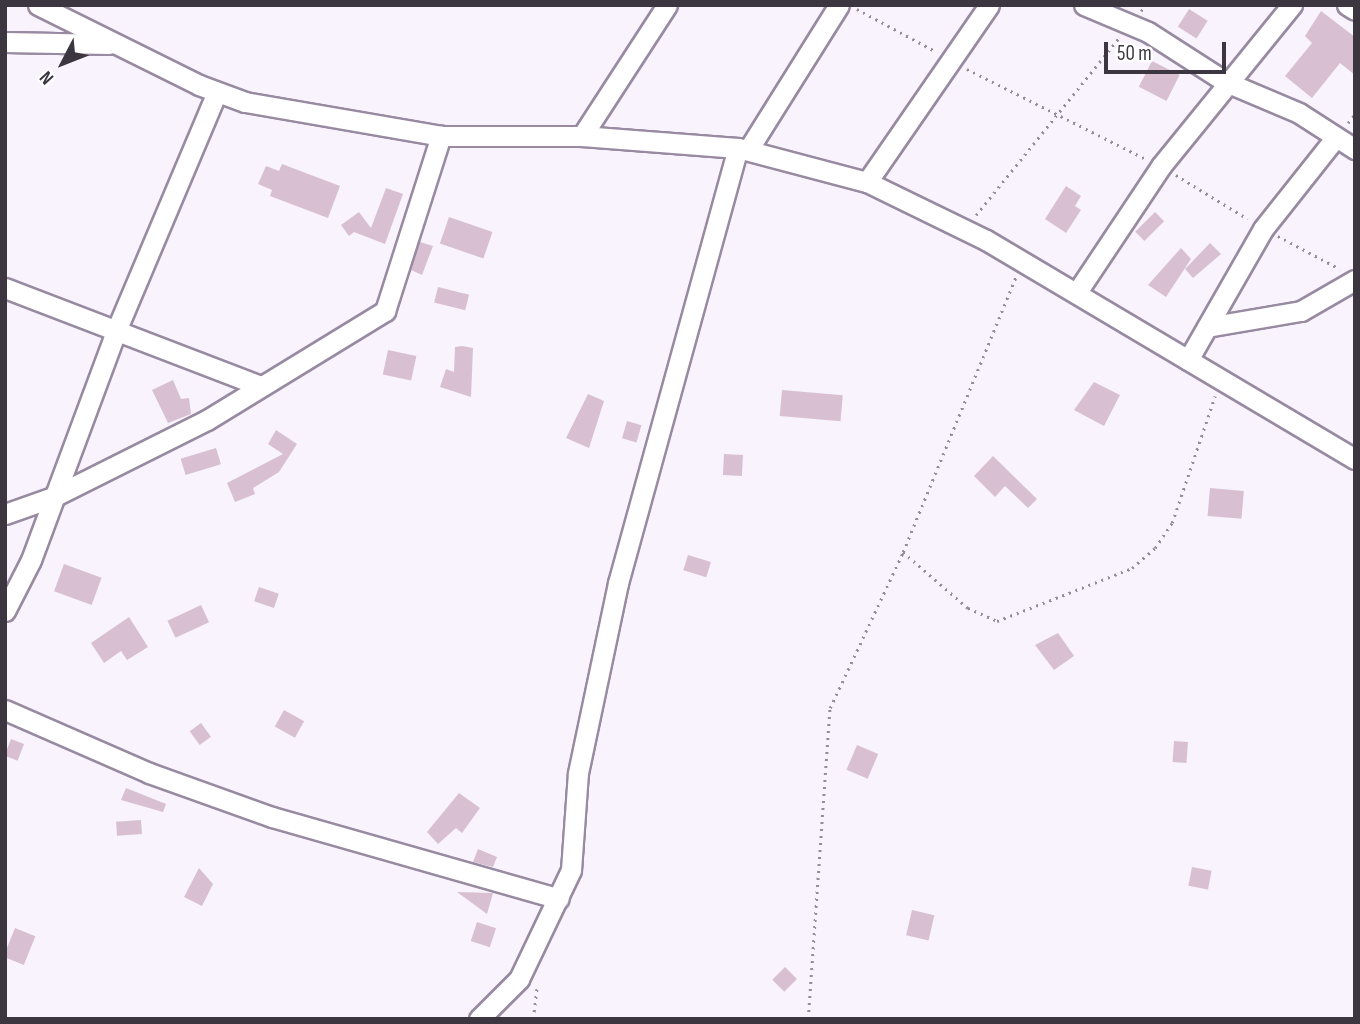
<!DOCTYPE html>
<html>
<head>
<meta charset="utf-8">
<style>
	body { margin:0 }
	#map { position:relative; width:1360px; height:1024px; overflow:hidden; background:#f8f3fd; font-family:"Sofia Sans Condensed",sans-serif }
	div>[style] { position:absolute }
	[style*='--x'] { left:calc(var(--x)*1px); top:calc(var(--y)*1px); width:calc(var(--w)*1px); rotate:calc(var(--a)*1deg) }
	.building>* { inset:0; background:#d8c0d2; transform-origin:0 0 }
	.path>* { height:2.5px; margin-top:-1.25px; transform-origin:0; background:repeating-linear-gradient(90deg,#938d97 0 2px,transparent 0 7px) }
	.roads { filter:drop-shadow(2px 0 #978aa1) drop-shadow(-2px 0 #978aa1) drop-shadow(0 2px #978aa1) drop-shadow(0 -2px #978aa1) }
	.minor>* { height:19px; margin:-9.5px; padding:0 9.5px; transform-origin:9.5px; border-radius:9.5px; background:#fff }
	span { translate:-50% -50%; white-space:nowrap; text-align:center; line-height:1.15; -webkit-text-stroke:6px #fff; paint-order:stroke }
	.frame { position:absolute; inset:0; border:7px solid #3c3640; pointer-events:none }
	.north { position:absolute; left:28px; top:28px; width:70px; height:70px; -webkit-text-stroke:5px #fff; paint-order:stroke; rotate:228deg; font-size:19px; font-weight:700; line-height:28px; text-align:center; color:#3c3640 }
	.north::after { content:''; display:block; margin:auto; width:24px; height:32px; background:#3c3640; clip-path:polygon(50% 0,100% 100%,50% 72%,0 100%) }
	.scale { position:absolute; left:1104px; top:42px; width:122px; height:32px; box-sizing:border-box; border:4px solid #3c3640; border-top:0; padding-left:9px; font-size:21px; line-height:24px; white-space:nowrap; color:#3c3640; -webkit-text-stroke:5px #fff; paint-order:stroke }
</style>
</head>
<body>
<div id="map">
	<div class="building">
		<div style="left:1189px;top:9px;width:22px;height:21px;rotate:32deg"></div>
		<div style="clip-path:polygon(1321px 11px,1355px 37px,1355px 75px,1340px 63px,1312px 98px,1285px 76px,1312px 43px,1305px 36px)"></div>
		<div style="left:1152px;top:61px;width:31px;height:29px;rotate:27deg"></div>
		<div style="clip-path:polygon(282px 164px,340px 186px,328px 218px,270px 196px,272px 190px,258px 184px,266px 166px,279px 171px)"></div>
		<div style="clip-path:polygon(1066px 186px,1081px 196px,1075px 206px,1081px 210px,1066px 233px,1045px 219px)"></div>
		<div style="clip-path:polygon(386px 188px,403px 194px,385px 244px,354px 232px,349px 236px,341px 225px,359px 212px,371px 228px)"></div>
		<div style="left:1155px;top:212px;width:13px;height:28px;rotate:45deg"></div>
		<div style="left:449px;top:217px;width:46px;height:28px;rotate:19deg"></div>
		<div style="clip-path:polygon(420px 242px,433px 246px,422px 275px,411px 270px)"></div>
		<div style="clip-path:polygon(1210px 243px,1221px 254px,1193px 278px,1185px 269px)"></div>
		<div style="clip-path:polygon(1181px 248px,1191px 259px,1166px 297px,1148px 285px)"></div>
		<div style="left:438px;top:287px;width:32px;height:16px;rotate:14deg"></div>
		<div style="clip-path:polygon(462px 346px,473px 348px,471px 397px,440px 387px,446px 369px,454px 372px,455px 347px)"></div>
		<div style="left:388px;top:350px;width:29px;height:25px;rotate:12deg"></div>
		<div style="clip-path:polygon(173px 380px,181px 399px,189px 398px,191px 414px,168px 423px,152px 390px)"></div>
		<div style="clip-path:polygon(1094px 382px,1120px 395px,1104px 426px,1074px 410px)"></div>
		<div style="left:782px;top:390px;width:61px;height:26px;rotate:5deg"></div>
		<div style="clip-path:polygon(588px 394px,604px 401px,589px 448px,566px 438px)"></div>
		<div style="left:627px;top:421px;width:15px;height:18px;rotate:16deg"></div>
		<div style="clip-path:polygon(276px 430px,297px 444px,279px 472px,253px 488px,255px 494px,235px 502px,227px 483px,283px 454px,268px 444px)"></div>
		<div style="left:216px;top:448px;width:17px;height:37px;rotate:73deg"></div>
		<div style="left:724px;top:454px;width:19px;height:21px;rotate:3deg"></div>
		<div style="clip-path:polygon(993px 456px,1037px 499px,1028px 508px,1005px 486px,995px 497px,974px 476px)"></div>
		<div style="left:1210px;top:488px;width:34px;height:28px;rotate:5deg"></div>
		<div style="left:688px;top:555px;width:24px;height:16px;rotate:17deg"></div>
		<div style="left:64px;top:564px;width:40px;height:29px;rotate:20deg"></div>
		<div style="left:259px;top:587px;width:21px;height:15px;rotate:19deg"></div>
		<div style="left:201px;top:605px;width:19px;height:37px;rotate:65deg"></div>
		<div style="clip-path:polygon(129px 617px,148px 647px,127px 660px,121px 651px,104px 663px,91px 643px)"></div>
		<div style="clip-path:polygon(1058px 633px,1074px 656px,1054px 670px,1035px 645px)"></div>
		<div style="left:284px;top:710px;width:23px;height:19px;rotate:29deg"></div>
		<div style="left:201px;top:723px;width:17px;height:14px;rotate:54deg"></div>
		<div style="left:11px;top:739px;width:14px;height:18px;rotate:21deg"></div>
		<div style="left:1174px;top:741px;width:14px;height:21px;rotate:4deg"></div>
		<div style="left:857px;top:745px;width:23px;height:27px;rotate:23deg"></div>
		<div style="clip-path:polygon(126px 788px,166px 804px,163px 812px,121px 800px)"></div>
		<div style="clip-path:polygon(459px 793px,480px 808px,462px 833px,456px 828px,438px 844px,427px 832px)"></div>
		<div style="left:141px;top:820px;width:14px;height:25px;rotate:86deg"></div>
		<div style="clip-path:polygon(478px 849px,497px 857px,493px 867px,473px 862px)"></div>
		<div style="left:1192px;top:867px;width:20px;height:19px;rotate:11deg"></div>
		<div style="clip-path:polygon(199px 868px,213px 884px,202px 906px,184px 897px)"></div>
		<div style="clip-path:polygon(457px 892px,493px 893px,487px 914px)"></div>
		<div style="left:912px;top:910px;width:23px;height:26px;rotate:13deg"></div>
		<div style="left:477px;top:922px;width:20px;height:20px;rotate:18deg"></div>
		<div style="left:15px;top:928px;width:22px;height:31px;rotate:22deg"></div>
		<div style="left:785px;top:967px;width:17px;height:18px;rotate:45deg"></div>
	</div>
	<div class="path">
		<div style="--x:857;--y:9;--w:91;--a:28.3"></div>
		<div style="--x:1141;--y:11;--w:8;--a:-50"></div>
		<div style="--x:967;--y:69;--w:200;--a:26.7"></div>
		<div style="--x:1348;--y:123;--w:11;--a:-52"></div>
		<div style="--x:1176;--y:175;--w:84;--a:31.4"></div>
		<div style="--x:976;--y:215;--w:228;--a:-51.1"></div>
		<div style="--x:1278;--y:236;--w:70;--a:28"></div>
		<div style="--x:903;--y:552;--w:86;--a:40.7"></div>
		<div style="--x:968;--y:608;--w:32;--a:24"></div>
		<div style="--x:997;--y:621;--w:145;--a:-21.4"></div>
		<div style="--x:1132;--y:568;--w:30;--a:-41"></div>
		<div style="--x:1155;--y:548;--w:30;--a:-56"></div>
		<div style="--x:1172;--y:523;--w:134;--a:-71.3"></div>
		<div style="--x:533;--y:1019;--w:33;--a:-83"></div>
		<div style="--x:808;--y:1019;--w:312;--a:-86"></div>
		<div style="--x:830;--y:708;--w:172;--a:-64.9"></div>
		<div style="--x:903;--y:552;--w:297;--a:-67.7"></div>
	</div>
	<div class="roads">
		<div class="minor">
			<div style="--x:38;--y:5;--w:180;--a:26.4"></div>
			<div style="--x:199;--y:85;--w:49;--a:20.3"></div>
			<div style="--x:245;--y:102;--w:199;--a:9.8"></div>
			<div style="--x:441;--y:136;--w:141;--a:0"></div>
			<div style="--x:582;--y:136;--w:156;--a:4.4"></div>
			<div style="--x:738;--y:148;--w:133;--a:14.8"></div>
			<div style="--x:867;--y:182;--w:132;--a:26"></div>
			<div style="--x:986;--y:240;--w:429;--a:30.7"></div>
			<div style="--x:1084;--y:5;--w:69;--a:22.9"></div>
			<div style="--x:1148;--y:32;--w:93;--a:32.7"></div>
			<div style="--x:1226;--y:82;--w:79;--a:23"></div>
			<div style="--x:1299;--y:113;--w:67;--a:32.7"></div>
			<div style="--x:1347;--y:5;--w:9;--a:32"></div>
			<div style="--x:5;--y:42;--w:104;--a:1.1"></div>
			<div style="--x:582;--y:136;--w:156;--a:-57"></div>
			<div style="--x:748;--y:150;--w:171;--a:-57.9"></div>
			<div style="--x:867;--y:182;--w:215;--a:-55.4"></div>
			<div style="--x:5;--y:288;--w:273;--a:21"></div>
			<div style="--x:1077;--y:292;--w:151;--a:-56.3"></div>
			<div style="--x:1161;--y:166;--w:208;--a:-50.9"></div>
			<div style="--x:1207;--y:327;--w:95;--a:-9.7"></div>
			<div style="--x:1301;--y:311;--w:62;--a:-29.9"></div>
			<div style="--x:1188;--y:360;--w:151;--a:-60.2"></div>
			<div style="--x:1263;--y:229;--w:116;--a:-51.6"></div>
			<div style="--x:5;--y:514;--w:51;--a:-19.5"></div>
			<div style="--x:53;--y:497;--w:172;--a:-26.6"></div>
			<div style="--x:207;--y:420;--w:209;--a:-31.5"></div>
			<div style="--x:385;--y:311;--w:184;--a:-72.3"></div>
			<div style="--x:5;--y:611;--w:57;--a:-63"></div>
			<div style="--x:31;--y:560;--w:244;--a:-69.6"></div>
			<div style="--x:116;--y:331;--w:259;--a:-67.1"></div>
			<div style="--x:5;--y:710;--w:157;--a:23.6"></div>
			<div style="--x:149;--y:773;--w:131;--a:19.7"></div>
			<div style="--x:272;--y:817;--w:298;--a:15.9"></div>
			<div style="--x:479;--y:1019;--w:57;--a:-45"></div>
			<div style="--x:519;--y:979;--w:121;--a:-64.5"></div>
			<div style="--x:571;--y:870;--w:97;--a:-85.9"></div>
			<div style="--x:578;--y:773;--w:194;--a:-78.1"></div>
			<div style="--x:618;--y:583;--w:451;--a:-74.6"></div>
		</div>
	</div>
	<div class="frame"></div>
	<div class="north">N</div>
	<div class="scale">50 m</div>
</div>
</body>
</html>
